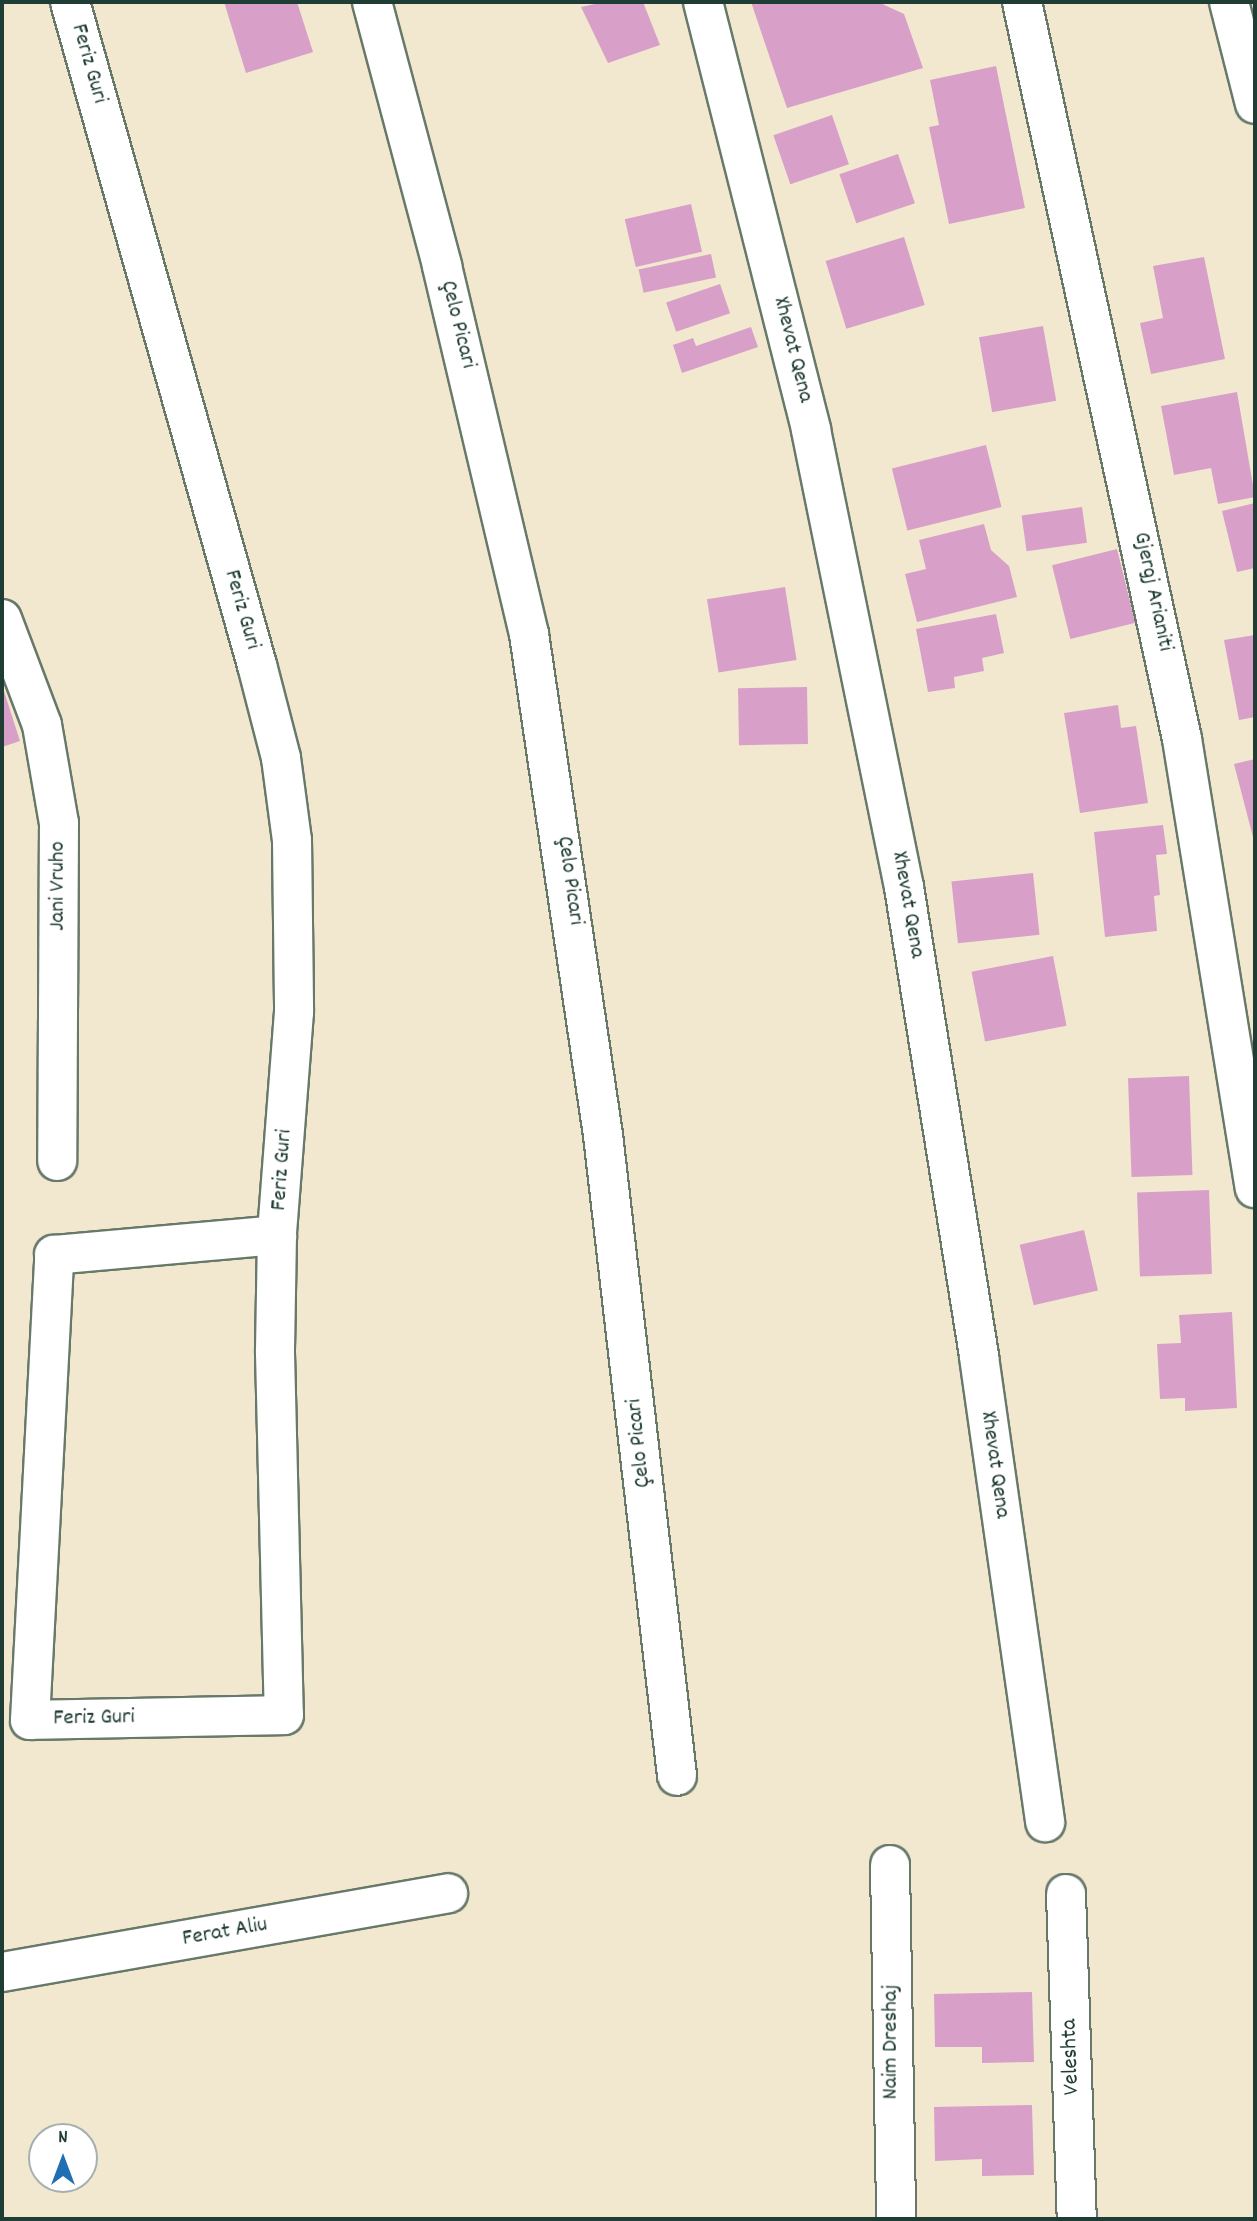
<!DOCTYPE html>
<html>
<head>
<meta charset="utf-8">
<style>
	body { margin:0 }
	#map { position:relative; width:1257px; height:2221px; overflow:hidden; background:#f1e8cf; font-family:Dekko,sans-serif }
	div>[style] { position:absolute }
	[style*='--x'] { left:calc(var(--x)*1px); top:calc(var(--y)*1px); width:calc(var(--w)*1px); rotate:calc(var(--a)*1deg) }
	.building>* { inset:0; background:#d8a0c9; transform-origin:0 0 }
	.roads { filter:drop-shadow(2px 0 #68796a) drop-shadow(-2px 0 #68796a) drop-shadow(0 2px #68796a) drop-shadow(0 -2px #68796a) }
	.minor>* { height:38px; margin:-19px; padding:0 19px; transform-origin:19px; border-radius:19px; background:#fff }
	span { translate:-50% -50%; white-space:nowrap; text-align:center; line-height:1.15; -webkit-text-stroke:6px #fff; paint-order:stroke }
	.street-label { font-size:23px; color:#1f3d34 }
	.frame { position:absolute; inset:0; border:4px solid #1f3d34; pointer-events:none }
	.north { position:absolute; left:28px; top:2123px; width:70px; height:70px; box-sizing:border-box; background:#fff; border:2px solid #a5b1ae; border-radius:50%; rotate:0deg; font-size:19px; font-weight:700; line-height:28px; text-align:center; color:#1f3d34 }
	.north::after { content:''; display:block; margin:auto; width:24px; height:32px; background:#1f6fb2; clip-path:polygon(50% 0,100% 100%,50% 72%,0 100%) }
</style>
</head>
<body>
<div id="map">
	<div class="building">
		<div style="clip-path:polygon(224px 2px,297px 2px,313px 52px,246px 73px)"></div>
		<div style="clip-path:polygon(604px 2px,643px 2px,660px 45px,608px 63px,581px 7px)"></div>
		<div style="clip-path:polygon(751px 2px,878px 2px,904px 14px,923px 68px,787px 108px)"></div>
		<div style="clip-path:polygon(996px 66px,1025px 208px,949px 224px,929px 127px,939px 125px,930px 80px)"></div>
		<div style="left:832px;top:115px;width:52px;height:62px;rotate:71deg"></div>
		<div style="left:898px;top:154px;width:52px;height:62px;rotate:71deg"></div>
		<div style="left:691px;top:204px;width:49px;height:68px;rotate:77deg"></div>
		<div style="left:904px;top:237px;width:71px;height:82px;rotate:73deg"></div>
		<div style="left:711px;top:254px;width:24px;height:74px;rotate:78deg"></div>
		<div style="clip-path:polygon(1204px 257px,1225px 359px,1151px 374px,1140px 323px,1163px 318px,1153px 266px)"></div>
		<div style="left:720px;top:284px;width:31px;height:57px;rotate:71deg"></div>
		<div style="left:1043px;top:326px;width:76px;height:65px;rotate:80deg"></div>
		<div style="clip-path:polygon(751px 327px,758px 347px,682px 373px,673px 345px,693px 338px,696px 346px)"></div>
		<div style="clip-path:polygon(1237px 392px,1255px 497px,1218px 504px,1211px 468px,1174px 475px,1161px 406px)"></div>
		<div style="left:986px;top:445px;width:64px;height:97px;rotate:76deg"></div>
		<div style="clip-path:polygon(1255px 503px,1255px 568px,1237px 572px,1222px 511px)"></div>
		<div style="left:1082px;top:507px;width:36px;height:61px;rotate:82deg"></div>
		<div style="clip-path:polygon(984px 524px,991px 550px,1009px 566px,1017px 597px,917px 622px,905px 574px,926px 569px,919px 540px)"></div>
		<div style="left:1117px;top:549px;width:76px;height:67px;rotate:76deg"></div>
		<div style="left:785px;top:587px;width:74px;height:79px;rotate:81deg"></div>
		<div style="clip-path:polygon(996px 614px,1004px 653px,982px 658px,984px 671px,954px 677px,955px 688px,928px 692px,916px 629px)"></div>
		<div style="clip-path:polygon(1255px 635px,1255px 717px,1239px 720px,1224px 640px)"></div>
		<div style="clip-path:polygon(2px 685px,20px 741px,2px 747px)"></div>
		<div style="left:807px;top:687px;width:57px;height:69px;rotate:89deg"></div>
		<div style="clip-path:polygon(1118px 705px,1121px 728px,1136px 726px,1148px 803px,1080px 813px,1064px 713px)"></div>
		<div style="clip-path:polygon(1255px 759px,1255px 841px,1254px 841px,1234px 764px)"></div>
		<div style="clip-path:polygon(1163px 825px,1167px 854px,1156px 855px,1160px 895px,1154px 896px,1157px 931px,1105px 937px,1094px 832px)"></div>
		<div style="left:1033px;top:873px;width:62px;height:82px;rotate:84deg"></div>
		<div style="left:1053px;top:956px;width:71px;height:83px;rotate:79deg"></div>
		<div style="left:1189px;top:1076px;width:99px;height:61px;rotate:88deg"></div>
		<div style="left:1209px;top:1190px;width:84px;height:72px;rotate:88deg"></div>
		<div style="left:1084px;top:1230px;width:62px;height:66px;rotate:77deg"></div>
		<div style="clip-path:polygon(1232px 1312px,1237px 1408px,1185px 1411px,1185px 1398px,1160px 1399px,1157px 1344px,1181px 1343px,1179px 1315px)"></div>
		<div style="clip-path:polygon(1032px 1992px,1034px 2062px,982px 2063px,982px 2047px,935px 2047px,934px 1994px)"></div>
		<div style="clip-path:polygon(1032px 2105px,1034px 2175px,982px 2176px,982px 2159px,935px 2161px,934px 2107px)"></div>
	</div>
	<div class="roads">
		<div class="minor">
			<div style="--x:70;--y:2;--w:689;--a:74.25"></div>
			<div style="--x:257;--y:665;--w:96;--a:75.5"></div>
			<div style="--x:281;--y:758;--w:83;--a:82.4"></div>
			<div style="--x:292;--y:840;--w:172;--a:89.3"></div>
			<div style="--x:294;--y:1012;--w:224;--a:94.4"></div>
			<div style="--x:277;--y:1235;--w:118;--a:91"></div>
			<div style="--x:275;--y:1353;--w:362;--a:88.6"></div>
			<div style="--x:284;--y:1715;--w:254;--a:178.9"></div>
			<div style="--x:30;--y:1720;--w:466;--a:-87"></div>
			<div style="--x:54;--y:1255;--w:224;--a:-5.1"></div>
			<div style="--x:372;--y:2;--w:273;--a:75.1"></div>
			<div style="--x:442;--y:266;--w:378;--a:76.7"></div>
			<div style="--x:529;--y:634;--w:506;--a:81.6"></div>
			<div style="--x:603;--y:1135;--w:645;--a:83.41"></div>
			<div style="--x:703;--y:2;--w:441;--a:75.8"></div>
			<div style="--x:811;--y:430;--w:466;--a:78.5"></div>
			<div style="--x:904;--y:887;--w:476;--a:80.9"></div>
			<div style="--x:979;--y:1357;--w:470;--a:81.9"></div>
			<div style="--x:1022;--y:2;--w:754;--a:77.75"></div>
			<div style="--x:1182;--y:739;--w:455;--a:80.8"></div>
			<div style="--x:1229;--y:2;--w:105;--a:75.7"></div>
			<div style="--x:2;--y:619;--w:113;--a:69.3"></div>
			<div style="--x:42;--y:725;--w:99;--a:80.2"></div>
			<div style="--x:59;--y:823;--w:338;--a:90.3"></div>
			<div style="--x:890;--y:1865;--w:354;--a:89"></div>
			<div style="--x:1066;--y:1894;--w:325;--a:88.1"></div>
			<div style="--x:2;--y:1972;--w:453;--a:-10"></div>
		</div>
	</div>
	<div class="street-label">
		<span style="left:88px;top:64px;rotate:74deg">Feriz Guri</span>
		<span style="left:457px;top:325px;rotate:76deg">Çelo Picari</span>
		<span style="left:792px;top:350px;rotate:76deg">Xhevat Qena</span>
		<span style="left:1152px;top:592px;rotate:78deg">Gjergj Arianiti</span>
		<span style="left:241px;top:610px;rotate:74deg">Feriz Guri</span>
		<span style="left:569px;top:881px;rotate:82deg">Çelo Picari</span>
		<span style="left:59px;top:886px;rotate:-90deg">Jani Vruho</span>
		<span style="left:907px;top:905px;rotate:80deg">Xhevat Qena</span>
		<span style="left:283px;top:1170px;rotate:-86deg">Feriz Guri</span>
		<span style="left:640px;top:1443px;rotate:-96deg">Çelo Picari</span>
		<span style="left:994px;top:1465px;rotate:82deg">Xhevat Qena</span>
		<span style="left:94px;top:1719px;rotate:-1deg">Feriz Guri</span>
		<span style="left:225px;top:1933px;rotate:-10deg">Ferat Aliu</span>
		<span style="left:892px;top:2042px;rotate:-90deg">Naim Dreshaj</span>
		<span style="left:1072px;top:2057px;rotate:-92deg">Veleshta</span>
	</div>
	<div class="frame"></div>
	<div class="north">N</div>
</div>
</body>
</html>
